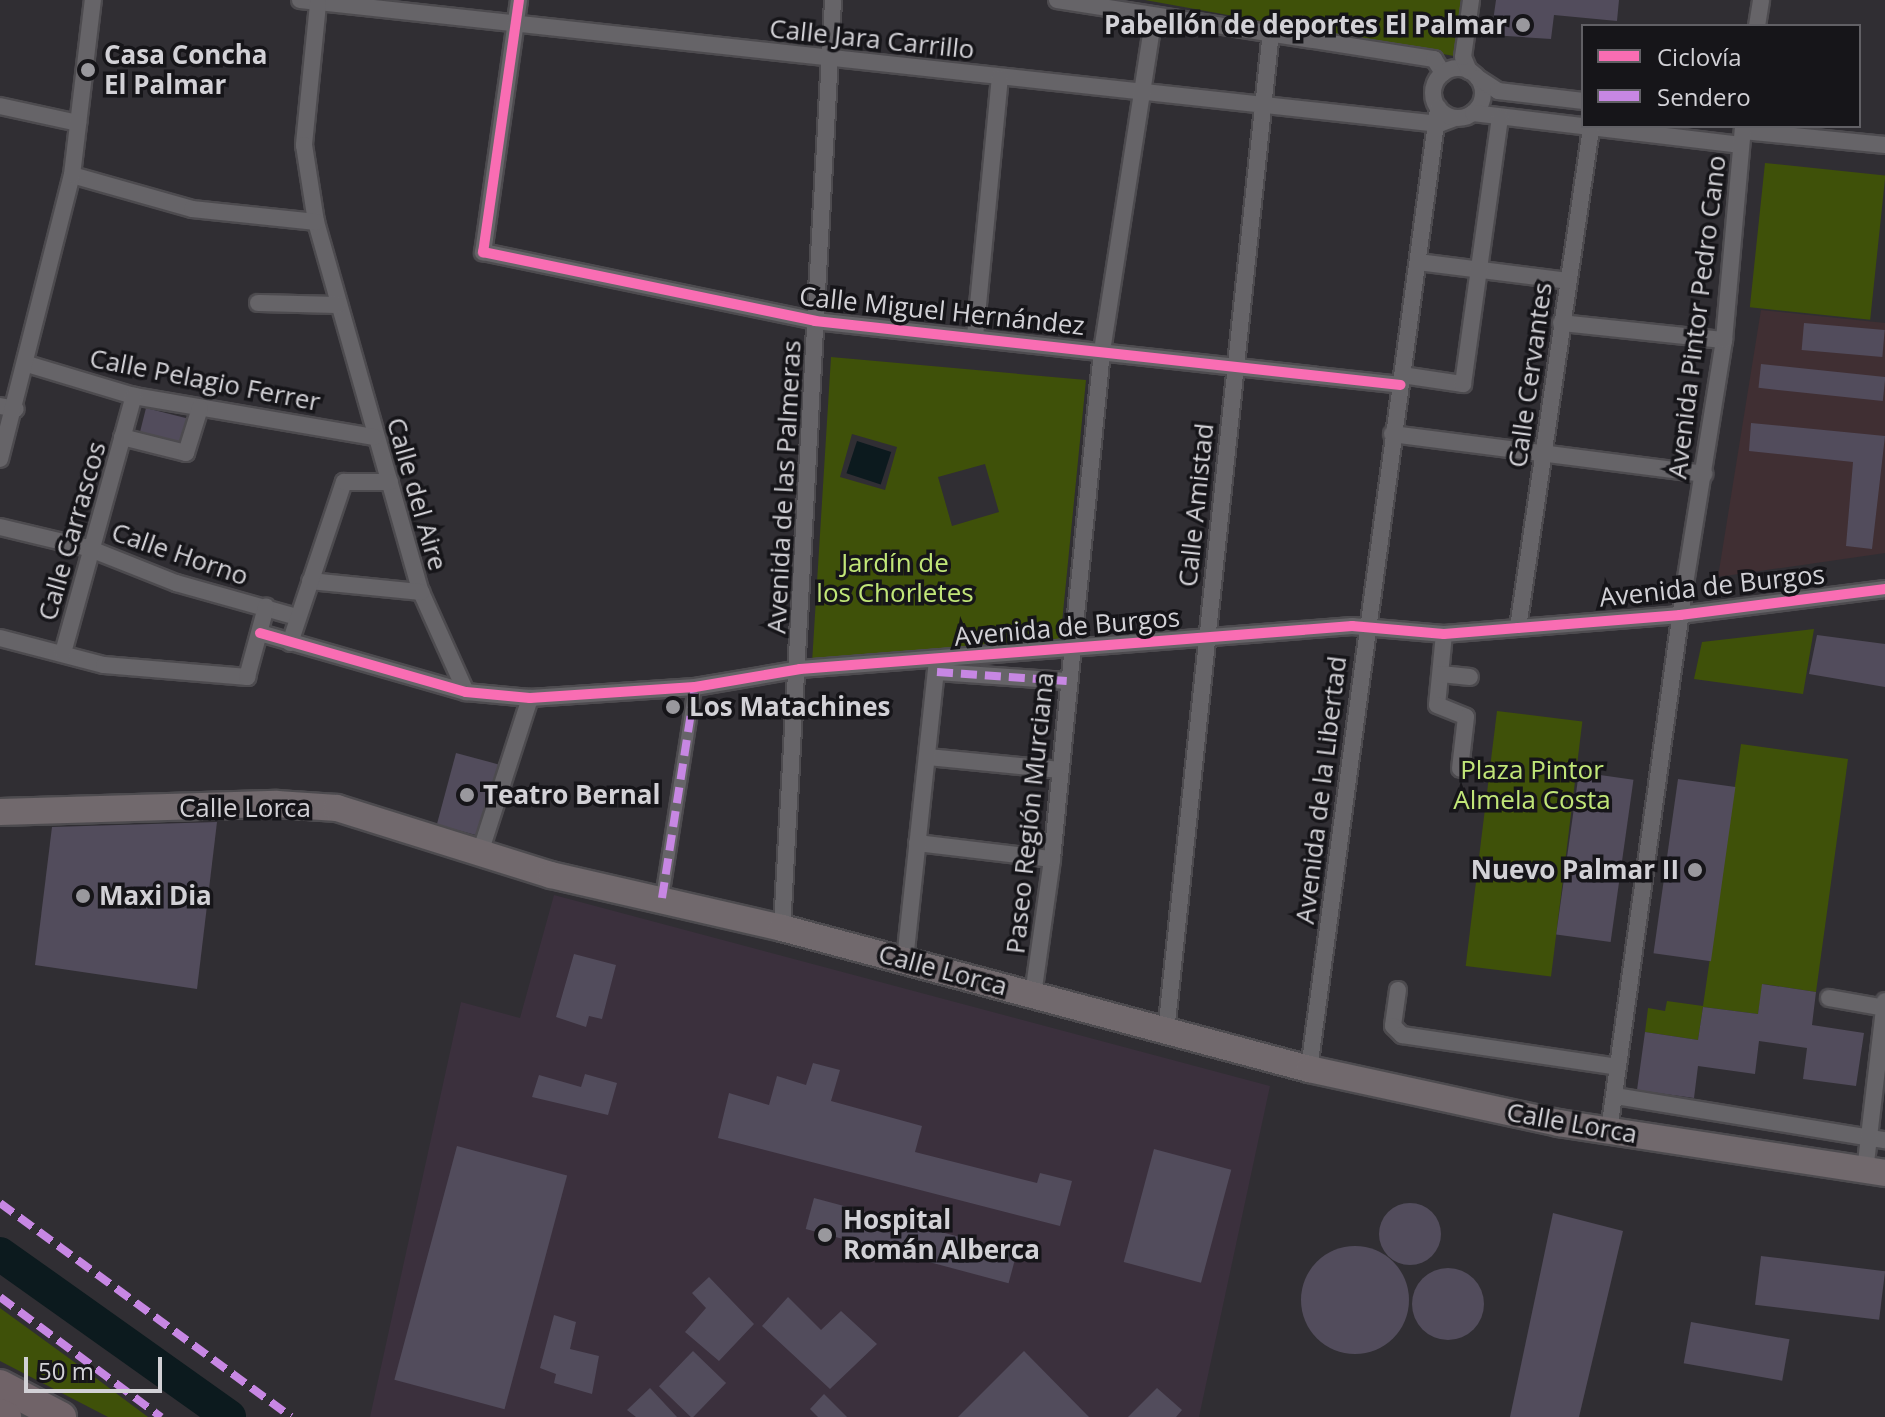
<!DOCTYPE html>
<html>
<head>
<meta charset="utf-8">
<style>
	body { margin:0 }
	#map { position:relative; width:1885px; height:1417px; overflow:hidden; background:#302e33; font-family:"Open Sans",sans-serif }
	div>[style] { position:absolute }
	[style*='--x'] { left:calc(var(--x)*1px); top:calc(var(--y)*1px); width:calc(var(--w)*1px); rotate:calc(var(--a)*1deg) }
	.education>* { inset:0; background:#402f33 }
	.medical>* { inset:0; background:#3b303d }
	.green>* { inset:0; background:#3f5109; transform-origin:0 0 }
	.water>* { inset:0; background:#0c1a1e; transform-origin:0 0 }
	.river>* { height:34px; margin:-17px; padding:0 17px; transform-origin:17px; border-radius:17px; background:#0c1a1e }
	.building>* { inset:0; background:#524c5c; transform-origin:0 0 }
	.round { border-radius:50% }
	.roads { filter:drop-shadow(2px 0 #4d4b4f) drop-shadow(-2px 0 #4d4b4f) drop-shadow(0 2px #4d4b4f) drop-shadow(0 -2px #4d4b4f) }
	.pedestrian>* { height:12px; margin:-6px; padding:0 6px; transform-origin:6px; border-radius:6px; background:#666468 }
	.minor>* { height:16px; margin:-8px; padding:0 8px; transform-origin:8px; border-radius:8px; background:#666468 }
	.minor>.ring { margin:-8px; padding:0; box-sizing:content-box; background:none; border:16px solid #666468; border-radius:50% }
	.primary>* { height:26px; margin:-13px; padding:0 13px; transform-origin:13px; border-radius:13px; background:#71696d }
	.motorway>* { height:30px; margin:-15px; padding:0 15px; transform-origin:15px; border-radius:15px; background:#706368 }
	.quiet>* { height:8px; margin-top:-4px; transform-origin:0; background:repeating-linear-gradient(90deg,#c787e3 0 16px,transparent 0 24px) }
	.cycleway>* { height:10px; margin:-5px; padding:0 5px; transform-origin:5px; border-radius:5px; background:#f96db3 }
	.dots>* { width:22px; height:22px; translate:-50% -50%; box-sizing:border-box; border:4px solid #161519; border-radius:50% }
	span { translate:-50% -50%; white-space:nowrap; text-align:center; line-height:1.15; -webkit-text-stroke:7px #161519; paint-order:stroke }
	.poi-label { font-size:26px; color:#d2d1d6; font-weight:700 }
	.right { translate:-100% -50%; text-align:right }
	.left { translate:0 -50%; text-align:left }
	.street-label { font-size:26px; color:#d2d1d6 }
	.park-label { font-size:26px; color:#c1e678 }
	.legend { position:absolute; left:1581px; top:24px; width:280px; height:104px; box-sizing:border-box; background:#161519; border:2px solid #616065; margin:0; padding:10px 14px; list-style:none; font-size:24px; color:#d2d1d6 }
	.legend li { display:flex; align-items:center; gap:16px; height:40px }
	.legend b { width:40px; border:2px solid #616065 }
	.scale { position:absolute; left:24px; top:1357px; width:138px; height:36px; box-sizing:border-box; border:4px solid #d2d1d6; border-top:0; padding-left:10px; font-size:24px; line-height:28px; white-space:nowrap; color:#d2d1d6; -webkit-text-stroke:6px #161519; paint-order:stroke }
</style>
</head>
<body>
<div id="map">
	<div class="education">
		<div style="clip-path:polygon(1761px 310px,1885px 323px,1885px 553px,1718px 577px)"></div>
	</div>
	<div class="medical">
		<div style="clip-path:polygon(554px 895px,1270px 1086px,1199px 1417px,370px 1417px,461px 1002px,520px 1018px)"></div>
	</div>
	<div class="green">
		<div style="clip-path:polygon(1145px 0,1461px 0,1454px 56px)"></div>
		<div style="left:1765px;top:163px;width:121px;height:145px;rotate:6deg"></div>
		<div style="clip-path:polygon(evenodd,831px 357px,1086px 380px,1060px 643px,812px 663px,831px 357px,852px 434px,897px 447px,885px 490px,840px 477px,852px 434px,831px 357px,985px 464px,999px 512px,952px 526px,938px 477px,985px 464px)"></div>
		<div style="clip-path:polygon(1814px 629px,1803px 694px,1694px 679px,1702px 642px)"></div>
		<div style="left:1497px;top:711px;width:86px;height:257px;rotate:7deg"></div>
		<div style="clip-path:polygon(1741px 744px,1848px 759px,1816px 992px,1763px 984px,1758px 1014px,1703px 1007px,1698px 1040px,1645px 1032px,1648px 1008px,1665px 1011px,1667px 1001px,1703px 1006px)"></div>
		<div style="clip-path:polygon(0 1308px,77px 1364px,148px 1417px,108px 1417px,0 1361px)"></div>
	</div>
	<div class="water">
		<div style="left:857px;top:441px;width:36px;height:34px;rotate:18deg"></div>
	</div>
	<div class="river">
		<div style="--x:0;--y:1254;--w:281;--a:35.4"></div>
	</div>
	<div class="building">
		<div style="clip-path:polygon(1496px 0,1619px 0,1617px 21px,1554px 15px,1551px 39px,1491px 35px)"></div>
		<div style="left:1804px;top:323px;width:81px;height:27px;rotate:5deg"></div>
		<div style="left:1761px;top:364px;width:125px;height:24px;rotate:6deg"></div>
		<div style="left:146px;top:408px;width:45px;height:26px;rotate:14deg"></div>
		<div style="clip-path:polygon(1751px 423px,1885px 436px,1872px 549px,1846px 546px,1853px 462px,1749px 451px)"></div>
		<div style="clip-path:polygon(1817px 635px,1885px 644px,1885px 687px,1809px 674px)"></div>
		<div style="left:456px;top:753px;width:46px;height:74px;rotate:15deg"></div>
		<div style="left:1579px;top:772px;width:55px;height:164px;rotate:8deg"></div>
		<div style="left:1678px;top:779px;width:58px;height:176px;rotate:8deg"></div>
		<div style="clip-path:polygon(217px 822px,197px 989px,35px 965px,52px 827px)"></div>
		<div style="clip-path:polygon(574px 954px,616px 965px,602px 1019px,589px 1016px,586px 1027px,556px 1017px)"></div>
		<div style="clip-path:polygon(1762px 984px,1816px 992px,1812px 1025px,1864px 1033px,1856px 1086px,1803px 1079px,1807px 1048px,1759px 1041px,1755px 1074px,1698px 1066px,1694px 1098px,1637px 1090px,1645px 1032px,1698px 1040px,1703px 1007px,1758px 1014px)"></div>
		<div style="clip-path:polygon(813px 1063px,840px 1070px,831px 1101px,922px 1126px,915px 1152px,1037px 1183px,1040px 1173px,1072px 1181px,1060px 1226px,718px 1138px,729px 1093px,769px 1105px,777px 1076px,806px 1085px)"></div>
		<div style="clip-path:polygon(585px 1074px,617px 1083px,608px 1115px,532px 1097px,539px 1075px,581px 1087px)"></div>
		<div style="left:457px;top:1146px;width:114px;height:242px;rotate:15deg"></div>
		<div style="left:1154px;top:1149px;width:80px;height:117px;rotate:15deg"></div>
		<div style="left:814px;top:1198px;width:210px;height:32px;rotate:15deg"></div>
		<div class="round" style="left:1379px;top:1203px;width:62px;height:62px"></div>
		<div style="clip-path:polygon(1553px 1213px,1623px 1231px,1579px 1417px,1510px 1417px)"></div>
		<div class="round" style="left:1301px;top:1246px;width:108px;height:108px"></div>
		<div style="left:1761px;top:1256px;width:125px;height:49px;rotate:7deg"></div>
		<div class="round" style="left:1412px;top:1268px;width:72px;height:72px"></div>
		<div style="clip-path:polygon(709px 1277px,754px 1324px,719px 1361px,685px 1332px,706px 1308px,692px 1293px)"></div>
		<div style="clip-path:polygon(788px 1297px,821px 1330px,841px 1311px,877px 1344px,830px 1389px,762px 1326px)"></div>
		<div style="clip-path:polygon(554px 1315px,576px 1322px,570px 1349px,599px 1356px,592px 1394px,554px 1383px,556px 1374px,540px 1368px)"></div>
		<div style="left:1691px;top:1322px;width:100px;height:42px;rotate:10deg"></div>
		<div style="left:693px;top:1351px;width:46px;height:49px;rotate:44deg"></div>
		<div style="clip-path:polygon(1024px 1351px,1089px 1417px,958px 1417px)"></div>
		<div style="clip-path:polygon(650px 1388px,677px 1417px,636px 1417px,627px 1410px)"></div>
		<div style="clip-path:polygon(1157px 1388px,1182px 1410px,1176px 1417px,1128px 1417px)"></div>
		<div style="clip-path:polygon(824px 1394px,847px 1417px,818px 1417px,810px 1409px)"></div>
	</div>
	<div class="roads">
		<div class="pedestrian">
			<div style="--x:662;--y:898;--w:214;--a:-81.1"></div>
		</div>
		<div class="minor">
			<div style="--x:300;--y:0;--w:1146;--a:6.21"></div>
			<div style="--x:1439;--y:124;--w:17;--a:-21"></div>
			<div style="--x:519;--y:0;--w:255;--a:98.1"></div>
			<div style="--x:483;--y:252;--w:339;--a:11.7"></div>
			<div style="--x:815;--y:321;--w:589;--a:6.23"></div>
			<div style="--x:1057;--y:0;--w:382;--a:8.9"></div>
			<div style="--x:1434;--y:59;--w:17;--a:57"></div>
			<div style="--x:318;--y:4;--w:142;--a:95.7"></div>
			<div style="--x:304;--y:145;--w:78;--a:81.1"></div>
			<div style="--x:316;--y:222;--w:385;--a:74.2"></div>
			<div style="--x:421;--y:592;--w:110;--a:65.8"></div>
			<div style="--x:1757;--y:26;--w:26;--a:-81"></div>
			<div class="ring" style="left:1433px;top:68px;width:34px;height:34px"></div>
			<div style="--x:1469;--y:71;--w:15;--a:-113"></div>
			<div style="--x:1463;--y:57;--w:58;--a:-82"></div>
			<div style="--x:1478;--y:78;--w:24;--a:33"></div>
			<div style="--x:1498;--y:91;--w:86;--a:6.7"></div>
			<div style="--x:0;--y:106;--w:80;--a:12.3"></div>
			<div style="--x:1473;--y:113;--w:270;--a:6.8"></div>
			<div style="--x:1743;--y:131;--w:143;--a:5.6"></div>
			<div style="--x:72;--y:175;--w:125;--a:15.8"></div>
			<div style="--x:192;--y:209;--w:125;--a:6"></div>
			<div style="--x:1418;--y:262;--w:151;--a:7.2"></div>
			<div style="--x:258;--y:303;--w:80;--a:1.4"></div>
			<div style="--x:1561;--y:323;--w:164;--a:6"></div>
			<div style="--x:975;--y:336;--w:259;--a:-84.5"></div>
			<div style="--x:27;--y:364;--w:112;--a:16.7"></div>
			<div style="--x:134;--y:396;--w:244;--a:9.7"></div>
			<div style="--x:1402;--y:375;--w:62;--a:8.4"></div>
			<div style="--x:1463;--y:384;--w:269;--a:-82.1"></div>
			<div style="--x:0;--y:406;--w:16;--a:11"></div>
			<div style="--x:1392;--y:434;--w:315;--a:7.3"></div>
			<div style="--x:122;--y:437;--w:66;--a:14"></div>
			<div style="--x:186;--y:453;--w:47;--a:-72.7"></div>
			<div style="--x:0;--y:459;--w:293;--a:-75.8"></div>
			<div style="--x:72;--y:175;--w:176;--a:-83.2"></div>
			<div style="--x:0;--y:527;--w:90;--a:13.4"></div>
			<div style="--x:88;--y:548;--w:95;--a:21.7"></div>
			<div style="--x:176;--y:583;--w:126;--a:15.7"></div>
			<div style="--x:310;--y:581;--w:112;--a:5.7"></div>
			<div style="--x:1518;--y:628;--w:504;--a:-81.68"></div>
			<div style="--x:260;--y:633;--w:214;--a:16"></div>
			<div style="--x:466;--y:692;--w:64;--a:5.4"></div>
			<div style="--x:530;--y:698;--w:165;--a:-3.8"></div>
			<div style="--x:695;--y:687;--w:107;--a:-9.7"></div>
			<div style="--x:800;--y:669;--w:554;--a:-4.45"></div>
			<div style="--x:1352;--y:626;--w:92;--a:5"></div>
			<div style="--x:1444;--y:634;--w:74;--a:-4.6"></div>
			<div style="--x:1518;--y:628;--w:163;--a:-4.6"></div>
			<div style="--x:1680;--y:615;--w:207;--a:-7.2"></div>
			<div style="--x:1444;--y:634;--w:71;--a:95.6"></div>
			<div style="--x:1437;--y:705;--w:31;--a:22"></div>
			<div style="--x:1466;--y:717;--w:52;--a:96.6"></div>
			<div style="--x:0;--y:638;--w:107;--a:14.6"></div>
			<div style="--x:104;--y:665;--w:144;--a:4.8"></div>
			<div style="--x:247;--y:677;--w:73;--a:-74.8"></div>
			<div style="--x:290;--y:643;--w:170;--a:-71.5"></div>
			<div style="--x:344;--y:482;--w:46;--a:0"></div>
			<div style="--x:63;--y:653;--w:267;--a:-74.6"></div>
			<div style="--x:937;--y:672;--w:130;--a:4"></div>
			<div style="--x:1441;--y:674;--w:29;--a:6"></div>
			<div style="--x:928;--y:757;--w:133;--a:5.6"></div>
			<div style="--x:917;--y:843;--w:136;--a:6.8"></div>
			<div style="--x:480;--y:853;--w:163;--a:-72.1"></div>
			<div style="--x:782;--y:928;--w:929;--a:-86.85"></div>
			<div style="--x:905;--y:960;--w:302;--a:-83.9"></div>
			<div style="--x:1398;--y:990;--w:36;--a:98"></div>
			<div style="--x:1393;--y:1026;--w:13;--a:45"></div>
			<div style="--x:1402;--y:1035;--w:218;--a:8.4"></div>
			<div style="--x:1033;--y:995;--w:137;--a:-82"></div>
			<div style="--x:1052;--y:859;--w:510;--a:-84.38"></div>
			<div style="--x:1102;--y:351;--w:338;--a:-81.2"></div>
			<div style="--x:1829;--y:998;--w:57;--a:10.1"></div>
			<div style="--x:1166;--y:1032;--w:1005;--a:-84.01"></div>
			<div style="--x:1309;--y:1069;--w:970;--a:-82.35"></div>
			<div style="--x:1615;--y:1096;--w:274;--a:9.3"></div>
			<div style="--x:1609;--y:1131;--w:546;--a:-82.11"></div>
			<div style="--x:1684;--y:590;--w:253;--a:-80.9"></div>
			<div style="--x:1724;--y:340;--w:215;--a:-84.9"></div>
			<div style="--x:1865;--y:1171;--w:171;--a:-83.3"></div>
		</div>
		<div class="primary">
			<div style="--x:0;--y:812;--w:277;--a:-1.7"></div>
			<div style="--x:277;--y:804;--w:60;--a:3.8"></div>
			<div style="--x:337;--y:808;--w:224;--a:17.4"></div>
			<div style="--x:551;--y:875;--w:237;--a:12.9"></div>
			<div style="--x:782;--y:928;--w:546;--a:14.98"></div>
			<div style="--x:1309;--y:1069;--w:256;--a:12.2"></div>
			<div style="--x:1559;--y:1123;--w:330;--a:8.7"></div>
		</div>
		<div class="motorway">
			<div style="--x:0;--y:1385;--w:69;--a:27.7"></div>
			<div style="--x:0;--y:1414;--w:7;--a:27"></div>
		</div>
	</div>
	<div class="quiet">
		<div style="--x:937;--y:672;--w:130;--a:4"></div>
		<div style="--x:662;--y:898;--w:214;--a:-81.1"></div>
		<div style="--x:0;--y:1203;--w:361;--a:36.3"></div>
		<div style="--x:0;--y:1297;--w:201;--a:36.7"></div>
	</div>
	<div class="cycleway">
		<div style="--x:519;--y:0;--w:255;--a:98.1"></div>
		<div style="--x:483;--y:252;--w:339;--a:11.7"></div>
		<div style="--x:815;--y:321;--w:589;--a:6.23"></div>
		<div style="--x:260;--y:633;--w:214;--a:16"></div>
		<div style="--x:466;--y:692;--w:64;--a:5.4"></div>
		<div style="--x:530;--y:698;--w:165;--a:-3.8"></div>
		<div style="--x:695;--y:687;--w:107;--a:-9.7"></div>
		<div style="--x:800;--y:669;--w:554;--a:-4.45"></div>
		<div style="--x:1352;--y:626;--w:92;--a:5"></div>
		<div style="--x:1444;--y:634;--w:74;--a:-4.6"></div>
		<div style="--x:1518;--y:628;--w:163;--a:-4.6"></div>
		<div style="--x:1680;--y:615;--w:207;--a:-7.2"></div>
	</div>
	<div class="dots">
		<div style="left:1523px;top:25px;background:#99989d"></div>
		<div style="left:88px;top:70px;background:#99989d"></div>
		<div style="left:673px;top:707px;background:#99989d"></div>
		<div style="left:467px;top:795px;background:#99989d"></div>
		<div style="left:1695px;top:870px;background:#99989d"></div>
		<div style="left:83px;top:896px;background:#99989d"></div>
		<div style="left:825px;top:1235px;background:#99989d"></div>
	</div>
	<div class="poi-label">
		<span class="right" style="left:1507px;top:25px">Pabellón de deportes El Palmar</span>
		<span class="left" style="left:104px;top:70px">Casa Concha<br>El Palmar</span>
		<span class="left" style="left:689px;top:707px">Los Matachines</span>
		<span class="left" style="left:483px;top:795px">Teatro Bernal</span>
		<span class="right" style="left:1679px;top:870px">Nuevo Palmar II</span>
		<span class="left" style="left:99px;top:896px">Maxi Dia</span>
		<span class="left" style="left:843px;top:1235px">Hospital<br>Román Alberca</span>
	</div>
	<div class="street-label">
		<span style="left:872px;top:39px;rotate:6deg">Calle Jara Carrillo</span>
		<span style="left:942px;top:311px;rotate:6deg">Calle Miguel Hernández</span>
		<span style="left:1697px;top:317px;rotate:-83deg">Avenida Pintor Pedro Cano</span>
		<span style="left:1530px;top:375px;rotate:-82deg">Calle Cervantes</span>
		<span style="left:205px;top:380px;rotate:11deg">Calle Pelagio Ferrer</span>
		<span style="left:784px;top:487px;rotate:-87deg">Avenida de las Palmeras</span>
		<span style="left:417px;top:494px;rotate:74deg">Calle del Aire</span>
		<span style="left:1196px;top:505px;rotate:-84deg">Calle Amistad</span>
		<span style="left:72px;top:531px;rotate:-74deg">Calle Carrascos</span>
		<span style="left:180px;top:554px;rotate:19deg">Calle Horno</span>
		<span style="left:1712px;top:586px;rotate:-6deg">Avenida de Burgos</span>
		<span style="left:1067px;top:627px;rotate:-5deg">Avenida de Burgos</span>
		<span style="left:1321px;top:790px;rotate:-83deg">Avenida de la Libertad</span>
		<span style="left:245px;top:808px">Calle Lorca</span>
		<span style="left:1030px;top:813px;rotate:-84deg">Paseo Región Murciana</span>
		<span style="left:943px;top:970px;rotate:15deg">Calle Lorca</span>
		<span style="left:1572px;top:1123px;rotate:10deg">Calle Lorca</span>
	</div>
	<div class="park-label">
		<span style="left:895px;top:578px">Jardín de<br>los Chorletes</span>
		<span style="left:1532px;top:785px">Plaza Pintor<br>Almela Costa</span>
	</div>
	<ul class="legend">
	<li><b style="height:10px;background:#f96db3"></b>Ciclovía</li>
	<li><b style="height:10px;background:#c787e3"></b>Sendero</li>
	</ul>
	<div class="scale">50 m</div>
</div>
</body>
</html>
